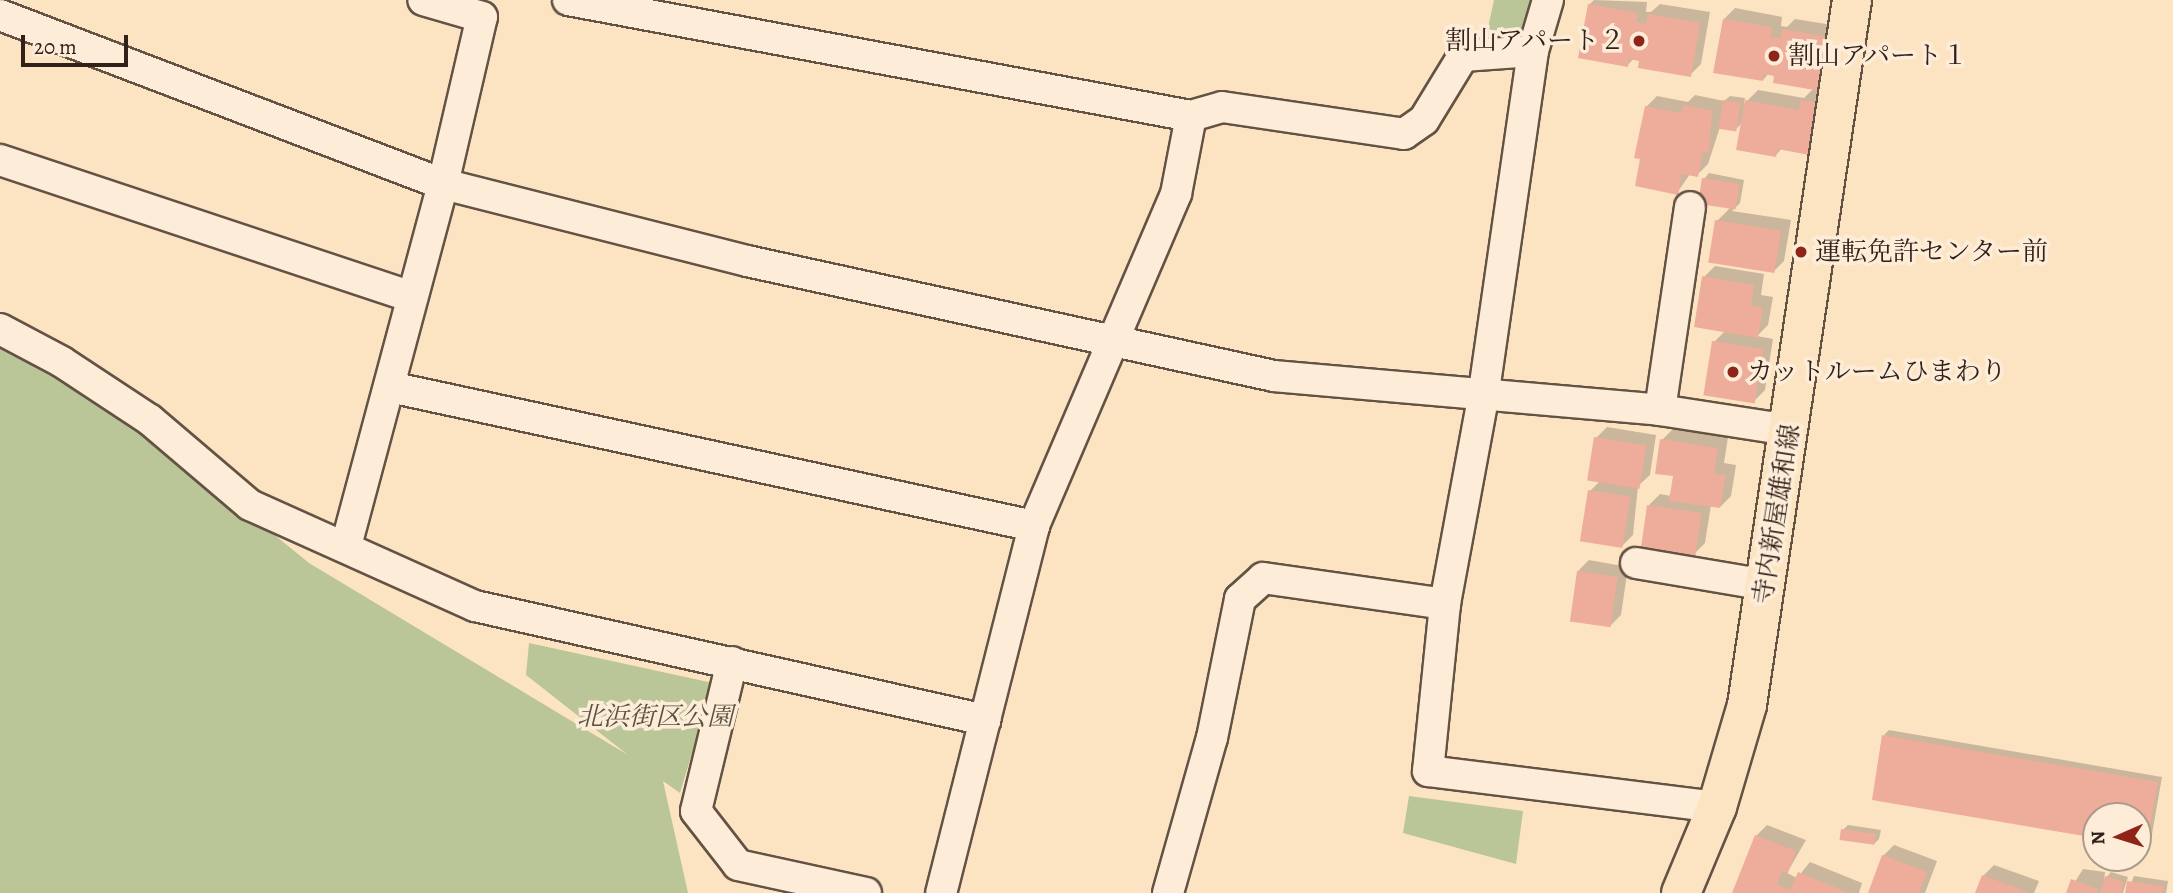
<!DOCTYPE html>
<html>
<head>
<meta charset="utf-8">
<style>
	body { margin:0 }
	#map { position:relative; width:2173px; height:893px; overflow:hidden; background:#fce4c3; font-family:Alegreya,"Noto Serif JP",serif }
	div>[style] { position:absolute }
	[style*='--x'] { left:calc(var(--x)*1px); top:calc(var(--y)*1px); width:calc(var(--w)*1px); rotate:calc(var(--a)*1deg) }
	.green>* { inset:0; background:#bac598 }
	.shadow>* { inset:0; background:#0003 }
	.building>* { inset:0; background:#eead9b; transform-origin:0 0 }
	.roads { filter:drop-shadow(2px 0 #645244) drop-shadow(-2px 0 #645244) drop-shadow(0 2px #645244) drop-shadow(0 -2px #645244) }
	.street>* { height:30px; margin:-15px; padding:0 15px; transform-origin:15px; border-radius:15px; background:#fdedd8 }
	.primary>* { height:38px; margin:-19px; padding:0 19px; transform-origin:19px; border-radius:19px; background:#fce4c3 }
	.dots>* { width:19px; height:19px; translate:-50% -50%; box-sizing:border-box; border:4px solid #fdedd8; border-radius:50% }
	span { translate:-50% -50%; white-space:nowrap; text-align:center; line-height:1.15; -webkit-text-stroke:7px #fdedd8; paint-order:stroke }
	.poi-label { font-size:26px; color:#31211a }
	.right { translate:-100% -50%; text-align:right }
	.left { translate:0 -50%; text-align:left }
	.street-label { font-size:26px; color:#31211a }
	.park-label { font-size:26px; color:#5a5240; font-style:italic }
	.north { position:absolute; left:2082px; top:802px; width:70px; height:70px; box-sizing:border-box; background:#fdedd8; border:2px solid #ab9b8c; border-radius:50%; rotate:267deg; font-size:19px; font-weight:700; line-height:28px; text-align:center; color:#31211a }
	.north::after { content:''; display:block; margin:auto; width:24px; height:32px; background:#8f2418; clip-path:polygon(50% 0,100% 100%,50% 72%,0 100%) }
	.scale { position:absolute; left:21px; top:35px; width:107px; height:32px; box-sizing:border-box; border:4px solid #31211a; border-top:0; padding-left:9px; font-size:21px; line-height:24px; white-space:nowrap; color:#31211a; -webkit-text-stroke:5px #fdedd8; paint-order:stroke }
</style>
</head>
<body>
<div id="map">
	<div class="green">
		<div style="clip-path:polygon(1494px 0,1530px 0,1521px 44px,1486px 37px)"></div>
		<div style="clip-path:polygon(0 342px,130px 417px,309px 563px,628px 755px,526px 675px,529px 643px,713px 683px,680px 793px,663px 781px,688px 893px,0 893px)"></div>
		<div style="clip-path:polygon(1409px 796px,1523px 811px,1516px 864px,1403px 833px)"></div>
	</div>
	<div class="shadow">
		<div style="clip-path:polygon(1594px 0,1647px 2px,1646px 12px,1651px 12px,1660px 4px,1710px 12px,1701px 64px,1690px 75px,1634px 58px,1628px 65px,1589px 5px)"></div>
		<div style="clip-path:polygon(1735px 8px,1782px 17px,1781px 26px,1787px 27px,1795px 19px,1845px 27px,1834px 93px,1776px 155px,1743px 122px,1735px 130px,1720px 127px,1708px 164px,1697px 175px,1690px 174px,1677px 193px,1642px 158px,1646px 107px,1657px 96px,1688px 102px,1695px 95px,1724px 101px,1730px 96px,1745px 98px,1744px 104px,1758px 90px,1804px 98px,1814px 88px,1769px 73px,1763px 80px,1724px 19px)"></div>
		<div style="clip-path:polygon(1709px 173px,1744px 180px,1740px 203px,1732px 211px,1791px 220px,1784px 261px,1773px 272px,1717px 221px,1730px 208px,1704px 179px)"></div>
		<div style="clip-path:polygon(1715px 266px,1764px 274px,1761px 295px,1773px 297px,1768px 325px,1757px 336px,1773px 339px,1765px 390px,1754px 401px,1714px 342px,1725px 331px,1704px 277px)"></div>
		<div style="clip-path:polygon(1607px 427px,1656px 435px,1650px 475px,1638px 486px,1633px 535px,1622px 546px,1590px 491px,1601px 480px,1596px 438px)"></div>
		<div style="clip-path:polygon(1673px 429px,1728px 437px,1724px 463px,1736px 465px,1731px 496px,1720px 507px,1711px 505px,1705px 543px,1694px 554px,1649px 505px,1660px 494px,1672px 496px,1675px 475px,1662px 440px)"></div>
		<div style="clip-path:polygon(1589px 560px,1628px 567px,1621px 615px,1610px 626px,1578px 571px)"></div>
		<div style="clip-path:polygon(1889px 730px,2162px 777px,2151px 840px,2138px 844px,2138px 816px,2096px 816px,2096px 836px,1884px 735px)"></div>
		<div style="clip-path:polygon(1767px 825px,1806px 840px,1787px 873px,1797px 878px,1810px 862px,1862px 883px,1859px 893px,1734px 893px,1756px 836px)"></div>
		<div style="clip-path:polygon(1848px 825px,1881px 830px,1879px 839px,1874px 844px,1843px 830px)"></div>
		<div style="clip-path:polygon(1894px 845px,1937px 861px,1925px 893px,1870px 893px,1883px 856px)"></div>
		<div style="clip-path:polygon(1994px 865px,2039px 881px,2034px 893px,1977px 893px,1983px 876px)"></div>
		<div style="clip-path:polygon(2083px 869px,2105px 872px,2104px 880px,2111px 872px,2128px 877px,2123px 893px,2068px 893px)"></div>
		<div style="clip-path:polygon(2134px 876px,2168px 881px,2166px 893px,2127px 893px)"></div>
	</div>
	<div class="building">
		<div style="clip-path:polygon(1588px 4px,1638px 13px,1636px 22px,1646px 24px,1648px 14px,1700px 23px,1691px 77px,1638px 68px,1639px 61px,1629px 59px,1628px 67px,1578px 58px)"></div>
		<div style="clip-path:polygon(1723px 19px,1772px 27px,1771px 37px,1781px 38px,1782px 29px,1835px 38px,1826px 92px,1773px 83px,1774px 76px,1764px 74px,1763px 81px,1713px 73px)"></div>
		<div style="left:1723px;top:100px;width:18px;height:29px;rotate:9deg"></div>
		<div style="clip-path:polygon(1745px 100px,1799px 110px,1800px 100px,1824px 104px,1814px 156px,1778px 149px,1776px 157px,1736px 150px)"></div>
		<div style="clip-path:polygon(1683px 105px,1712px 111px,1709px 153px,1703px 152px,1698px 177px,1682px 174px,1678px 195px,1635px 186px,1640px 159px,1634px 158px,1645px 106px,1681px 113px)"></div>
		<div style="left:1702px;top:178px;width:38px;height:26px;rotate:9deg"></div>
		<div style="left:1715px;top:220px;width:67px;height:43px;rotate:9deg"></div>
		<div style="clip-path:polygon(1702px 276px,1754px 285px,1751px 306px,1763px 308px,1758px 338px,1694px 327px)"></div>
		<div style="left:1712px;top:341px;width:52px;height:55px;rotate:9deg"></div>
		<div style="left:1594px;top:437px;width:53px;height:44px;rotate:9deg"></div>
		<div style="clip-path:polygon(1660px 439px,1718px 448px,1714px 474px,1726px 475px,1720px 508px,1669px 501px,1673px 476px,1655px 474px)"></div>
		<div style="left:1588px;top:490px;width:43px;height:52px;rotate:9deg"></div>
		<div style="left:1647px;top:505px;width:55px;height:44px;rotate:8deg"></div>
		<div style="left:1577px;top:571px;width:41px;height:51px;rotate:8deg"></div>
		<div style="clip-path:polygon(1882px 735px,2158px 782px,2146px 847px,2138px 845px,2138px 816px,2096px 816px,2096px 838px,1872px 800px)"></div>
		<div style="left:1841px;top:829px;width:35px;height:11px;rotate:8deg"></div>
		<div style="clip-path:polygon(1755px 835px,1796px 851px,1788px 873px,1782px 871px,1777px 884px,1790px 890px,1798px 872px,1849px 893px,1732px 893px)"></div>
		<div style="clip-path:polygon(1882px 855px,1927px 872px,1919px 893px,1868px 893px)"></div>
		<div style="clip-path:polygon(1982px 875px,2030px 893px,1975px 893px)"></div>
		<div style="clip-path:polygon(2105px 876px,2124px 882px,2121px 893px,2100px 893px)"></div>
		<div style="clip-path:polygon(2071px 879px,2098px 889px,2097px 893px,2066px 893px)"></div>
		<div style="clip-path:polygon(2127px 881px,2164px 886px,2163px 893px,2125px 893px)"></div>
	</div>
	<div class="roads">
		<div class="street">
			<div style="--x:568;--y:0;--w:634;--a:10.55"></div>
			<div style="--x:1191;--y:116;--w:79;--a:100.9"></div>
			<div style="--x:1176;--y:194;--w:361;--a:113.2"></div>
			<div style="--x:1034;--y:526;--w:379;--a:104.2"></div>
			<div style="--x:1548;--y:0;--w:53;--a:106.4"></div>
			<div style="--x:1533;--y:51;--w:345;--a:98.2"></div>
			<div style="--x:1484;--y:393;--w:215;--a:100.5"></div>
			<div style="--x:1445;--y:604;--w:168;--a:95.8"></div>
			<div style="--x:1428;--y:771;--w:291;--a:7.1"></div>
			<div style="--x:0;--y:15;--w:474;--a:20.9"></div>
			<div style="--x:443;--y:184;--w:314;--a:14.2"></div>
			<div style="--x:747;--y:261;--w:539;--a:12.31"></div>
			<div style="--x:1274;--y:376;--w:387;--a:5"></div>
			<div style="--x:1660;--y:410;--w:131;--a:8.8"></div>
			<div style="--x:1191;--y:116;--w:32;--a:-16"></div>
			<div style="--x:1222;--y:107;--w:184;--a:8.4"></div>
			<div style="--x:1404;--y:134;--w:24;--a:-35"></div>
			<div style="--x:1424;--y:120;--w:75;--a:-58.6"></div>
			<div style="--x:1463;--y:56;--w:70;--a:-4.1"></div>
			<div style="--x:0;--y:160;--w:432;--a:18.4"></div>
			<div style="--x:0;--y:329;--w:70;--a:28"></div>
			<div style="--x:62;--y:362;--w:105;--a:33.4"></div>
			<div style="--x:150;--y:420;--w:131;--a:40.4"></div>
			<div style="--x:250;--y:505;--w:247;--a:24.2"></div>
			<div style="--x:475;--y:606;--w:523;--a:12.6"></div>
			<div style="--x:390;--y:387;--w:659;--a:12.18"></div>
			<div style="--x:1660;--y:410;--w:205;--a:-81.6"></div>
			<div style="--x:346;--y:546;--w:375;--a:-75"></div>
			<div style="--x:443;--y:184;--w:171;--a:-76.9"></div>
			<div style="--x:482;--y:17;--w:61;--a:-163.9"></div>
			<div style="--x:1636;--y:563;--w:132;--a:9.6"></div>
			<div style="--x:732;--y:662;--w:153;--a:103.6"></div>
			<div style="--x:696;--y:811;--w:68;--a:52.1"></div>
			<div style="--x:738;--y:865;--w:131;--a:12.3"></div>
			<div style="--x:1168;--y:893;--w:161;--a:-74.2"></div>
			<div style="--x:1212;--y:738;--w:142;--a:-78.6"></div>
			<div style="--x:1240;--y:599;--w:31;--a:-42"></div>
			<div style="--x:1263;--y:578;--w:184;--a:8.1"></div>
		</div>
		<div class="primary">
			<div style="--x:1681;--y:893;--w:93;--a:-67.3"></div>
			<div style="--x:1717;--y:807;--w:106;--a:-73.6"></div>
			<div style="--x:1747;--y:705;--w:713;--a:-81.53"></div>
		</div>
	</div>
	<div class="dots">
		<div style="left:1639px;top:41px;background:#8f2418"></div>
		<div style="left:1774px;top:56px;background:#8f2418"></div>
		<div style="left:1801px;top:252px;background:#8f2418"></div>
		<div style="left:1733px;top:372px;background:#8f2418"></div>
	</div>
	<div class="poi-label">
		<span class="right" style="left:1625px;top:41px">割山アパート２</span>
		<span class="left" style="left:1788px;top:56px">割山アパート１</span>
		<span class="left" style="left:1815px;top:252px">運転免許センター前</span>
		<span class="left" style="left:1747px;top:372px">カットルームひまわり</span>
	</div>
	<div class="street-label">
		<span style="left:1777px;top:514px;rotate:-81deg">寺内新屋雄和線</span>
	</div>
	<div class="park-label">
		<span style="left:655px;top:717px">北浜街区公園</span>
	</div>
	<div class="north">N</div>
	<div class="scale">20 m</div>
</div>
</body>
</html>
